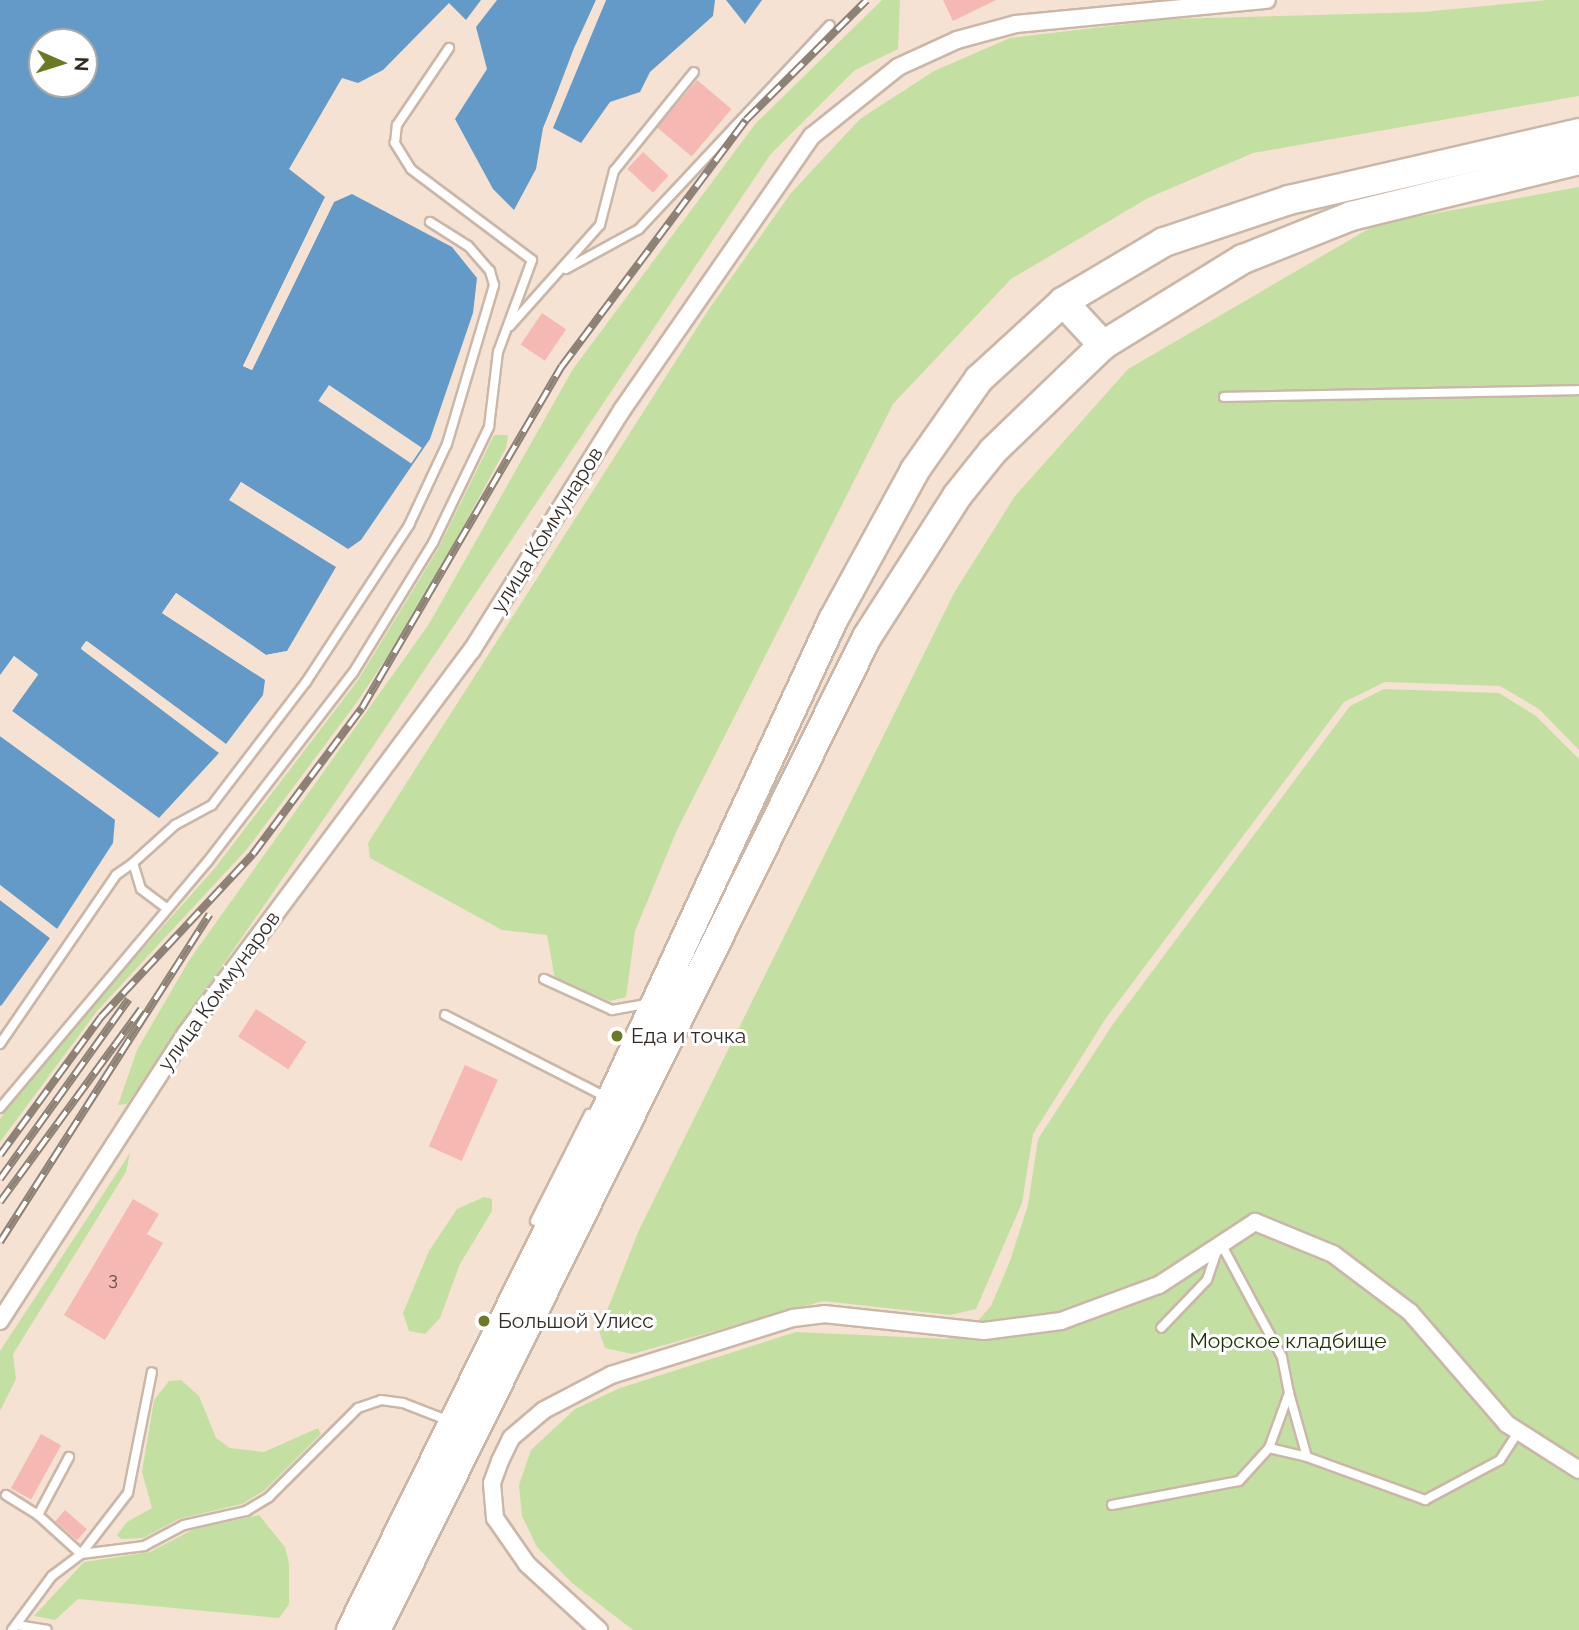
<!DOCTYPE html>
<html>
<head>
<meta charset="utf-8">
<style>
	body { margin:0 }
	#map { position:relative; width:1579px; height:1630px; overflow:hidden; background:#f6e2d2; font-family:Raleway,sans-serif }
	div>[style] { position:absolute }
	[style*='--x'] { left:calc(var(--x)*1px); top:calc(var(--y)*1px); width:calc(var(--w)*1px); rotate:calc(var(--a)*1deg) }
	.green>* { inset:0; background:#c3e0a2 }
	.water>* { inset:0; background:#639ac8 }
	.pier>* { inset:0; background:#f6e2d2; transform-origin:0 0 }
	.building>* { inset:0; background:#f5b8b2; transform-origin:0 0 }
	.roads { filter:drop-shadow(2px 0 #cab7a8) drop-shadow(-2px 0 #cab7a8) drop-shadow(0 2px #cab7a8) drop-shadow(0 -2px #cab7a8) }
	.lane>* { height:8px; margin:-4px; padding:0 4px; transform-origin:4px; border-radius:4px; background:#fff }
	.street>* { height:16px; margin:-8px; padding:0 8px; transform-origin:8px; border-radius:8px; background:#fff }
	.highway>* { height:28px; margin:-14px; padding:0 14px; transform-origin:14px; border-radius:14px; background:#fff }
	.rail>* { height:8px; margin-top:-4px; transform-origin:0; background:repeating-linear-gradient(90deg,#fff 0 16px,#8e8176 0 32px); box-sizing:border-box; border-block:2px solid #8e8176 }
	.dots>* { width:19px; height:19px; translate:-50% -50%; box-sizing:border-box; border:4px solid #fff; border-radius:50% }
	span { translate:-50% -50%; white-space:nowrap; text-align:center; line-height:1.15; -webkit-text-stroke:6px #fff; paint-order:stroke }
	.number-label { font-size:18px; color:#644f49 }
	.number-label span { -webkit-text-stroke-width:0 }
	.street-label { font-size:21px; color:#332c26 }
	.poi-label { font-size:21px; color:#332c26 }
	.left { translate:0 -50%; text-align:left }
	.park-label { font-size:21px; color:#223405 }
	.north { position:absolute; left:28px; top:28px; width:70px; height:70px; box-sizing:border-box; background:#fff; border:2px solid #adaba8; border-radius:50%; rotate:93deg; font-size:19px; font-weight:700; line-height:28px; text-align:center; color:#332c26 }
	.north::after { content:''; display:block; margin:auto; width:24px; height:32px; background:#6e7924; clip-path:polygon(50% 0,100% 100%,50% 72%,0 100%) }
</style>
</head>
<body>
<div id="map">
	<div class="green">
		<div style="clip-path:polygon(882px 0,900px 0,898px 49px,855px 70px,770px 155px,343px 791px,127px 1104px,118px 1105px,137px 1050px,190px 959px,429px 624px,573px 369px,756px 123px)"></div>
		<div style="clip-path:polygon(1546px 0,1579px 0,1579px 96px,1253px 153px,1148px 198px,1011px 279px,893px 404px,677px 830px,635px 931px,626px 997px,610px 1001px,555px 979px,547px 935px,502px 930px,370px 858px,368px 843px,709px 309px,791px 193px,860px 119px,934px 71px,1010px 38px,1169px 19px,1423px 12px)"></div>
		<div style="clip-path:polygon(1579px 187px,1579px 750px,1539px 709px,1500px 686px,1385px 682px,1344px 702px,1106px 1018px,1033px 1134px,1022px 1203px,976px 1309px,950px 1315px,823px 1301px,632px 1354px,605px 1348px,599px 1331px,639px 1230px,954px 593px,1015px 496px,1128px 369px,1377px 224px)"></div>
		<div style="clip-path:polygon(494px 435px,508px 435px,506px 448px,415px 615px,357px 702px,247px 849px,97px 1011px,0 1142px,0 1119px,42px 1062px,215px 868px,358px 680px,438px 549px)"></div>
		<div style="clip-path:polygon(1384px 689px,1499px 693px,1536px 716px,1579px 759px,1579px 1630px,633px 1630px,572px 1583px,537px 1547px,522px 1516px,519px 1485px,531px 1450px,575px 1409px,620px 1388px,796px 1332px,948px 1339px,968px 1332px,991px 1306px,1010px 1261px,1028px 1205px,1038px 1139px,1113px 1024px,1350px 706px)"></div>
		<div style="clip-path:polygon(130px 1153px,126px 1172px,13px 1354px,16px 1379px,0 1411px,0 1351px)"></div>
		<div style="clip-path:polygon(484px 1197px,492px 1199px,492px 1211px,460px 1264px,440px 1318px,425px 1334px,409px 1331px,403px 1313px,429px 1251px,457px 1209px)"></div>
		<div style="clip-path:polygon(181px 1380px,199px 1396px,216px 1438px,230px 1448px,264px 1452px,318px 1428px,321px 1434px,265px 1490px,242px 1504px,179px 1519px,143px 1538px,121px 1539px,117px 1535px,127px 1522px,152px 1508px,142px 1472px,154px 1400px,169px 1381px)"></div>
		<div style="clip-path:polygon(259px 1515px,285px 1547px,289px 1564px,289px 1604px,279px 1618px,78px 1599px,55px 1620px,34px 1616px,84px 1562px,150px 1552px,194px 1529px)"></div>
	</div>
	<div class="water">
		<div style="clip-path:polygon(evenodd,0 0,481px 0,466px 20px,449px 3px,383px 70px,358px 83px,342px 78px,289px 169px,325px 197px,243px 366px,252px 370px,334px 202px,352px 194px,452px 247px,477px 278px,473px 313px,430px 439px,361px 540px,348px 549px,241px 482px,230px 500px,336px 567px,287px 651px,266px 655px,176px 593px,162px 613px,265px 680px,263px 695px,226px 744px,87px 641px,81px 649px,219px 753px,159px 818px,12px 711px,38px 675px,14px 656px,0 675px,0 0,42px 42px,84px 42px,84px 84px,42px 84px,42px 42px)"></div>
		<div style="clip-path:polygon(497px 0,596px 0,543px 128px,536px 169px,514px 210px,493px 189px,455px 119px,487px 69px,476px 27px)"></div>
		<div style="clip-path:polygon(606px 0,715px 0,713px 16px,650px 72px,640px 92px,610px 102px,581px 143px,553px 128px)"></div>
		<div style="clip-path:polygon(726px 0,762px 0,745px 24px)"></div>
		<div style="clip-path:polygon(0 736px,115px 819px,113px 843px,57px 929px,0 885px)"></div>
		<div style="clip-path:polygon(0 900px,50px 938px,1px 1006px,0 1005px)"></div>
	</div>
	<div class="pier">
		<div style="clip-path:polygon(596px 0,599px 1px,544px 127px,574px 48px)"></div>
		<div style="clip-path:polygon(602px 0,606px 0,549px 128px,577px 53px)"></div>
		<div style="clip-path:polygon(325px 197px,250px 366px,334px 202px,252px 370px,243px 366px)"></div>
		<div style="left:329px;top:385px;width:112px;height:19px;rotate:34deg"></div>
		<div style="clip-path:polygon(241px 482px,348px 549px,242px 487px,234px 499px,336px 567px,229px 500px)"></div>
		<div style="clip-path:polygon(176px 593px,266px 655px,287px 651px,265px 658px,177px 598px,167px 612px,265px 680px,162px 613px)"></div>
		<div style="clip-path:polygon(86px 641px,226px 744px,87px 646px,219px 753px,81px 648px)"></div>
		<div style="clip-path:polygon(14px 656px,38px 674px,12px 711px,157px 821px,9px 713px,33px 675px,14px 661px,0 679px)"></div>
		<div style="clip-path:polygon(0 732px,117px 816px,118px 822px,0 736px)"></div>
		<div style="clip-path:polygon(0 885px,57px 929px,55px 931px,0 889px)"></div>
		<div style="clip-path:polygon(2px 897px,52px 936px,50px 938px,0 900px)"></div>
	</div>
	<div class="building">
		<div style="clip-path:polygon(943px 0,996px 0,953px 21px)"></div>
		<div style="left:697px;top:80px;width:45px;height:62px;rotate:40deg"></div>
		<div style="left:643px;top:152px;width:35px;height:23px;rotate:43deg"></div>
		<div style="left:542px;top:313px;width:29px;height:38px;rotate:34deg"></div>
		<div style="left:256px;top:1009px;width:60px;height:33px;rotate:33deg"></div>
		<div style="left:465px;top:1065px;width:36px;height:89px;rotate:24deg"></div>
		<div style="clip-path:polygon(133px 1199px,159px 1214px,147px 1234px,163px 1243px,105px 1340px,64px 1315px)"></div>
		<div style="left:41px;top:1434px;width:23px;height:62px;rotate:29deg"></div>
		<div style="left:65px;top:1510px;width:29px;height:15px;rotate:41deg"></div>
	</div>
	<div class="roads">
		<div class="lane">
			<div style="--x:566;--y:269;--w:83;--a:-28.7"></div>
			<div style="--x:639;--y:229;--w:279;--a:-46.9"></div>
			<div style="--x:510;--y:326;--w:135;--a:-48.3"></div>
			<div style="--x:600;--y:225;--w:56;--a:-75.5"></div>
			<div style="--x:614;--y:171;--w:127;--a:-51.1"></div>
			<div style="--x:1224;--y:397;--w:355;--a:-1.1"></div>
			<div style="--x:165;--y:907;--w:30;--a:-143"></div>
			<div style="--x:141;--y:889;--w:27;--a:-107"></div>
			<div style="--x:133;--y:863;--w:57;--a:-42.1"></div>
			<div style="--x:175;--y:825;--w:42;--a:-28.4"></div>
			<div style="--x:212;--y:805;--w:155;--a:-52.6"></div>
			<div style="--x:306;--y:682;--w:188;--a:-56.7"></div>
			<div style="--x:409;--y:525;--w:89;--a:-64.9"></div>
			<div style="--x:447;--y:444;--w:166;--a:-73.5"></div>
			<div style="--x:494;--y:285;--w:15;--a:-106"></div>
			<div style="--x:490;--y:271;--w:33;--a:-131"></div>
			<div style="--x:468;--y:246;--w:45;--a:-147.7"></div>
			<div style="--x:544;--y:979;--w:75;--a:24.5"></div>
			<div style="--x:612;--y:1010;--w:35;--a:-10"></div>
			<div style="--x:445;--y:1015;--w:174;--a:27"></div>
			<div style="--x:0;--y:1044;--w:205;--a:-55.5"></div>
			<div style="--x:116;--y:875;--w:21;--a:-35"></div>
			<div style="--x:0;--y:1108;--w:323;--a:-49.9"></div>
			<div style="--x:208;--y:861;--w:237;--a:-52.4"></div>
			<div style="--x:353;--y:673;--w:153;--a:-58.4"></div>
			<div style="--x:433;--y:543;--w:129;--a:-64.2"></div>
			<div style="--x:489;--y:427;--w:76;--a:-83.2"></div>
			<div style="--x:498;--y:352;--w:98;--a:-69.7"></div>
			<div style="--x:532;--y:260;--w:151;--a:-143.1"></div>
			<div style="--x:411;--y:169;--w:31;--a:-122"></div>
			<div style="--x:395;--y:143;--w:18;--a:-84"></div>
			<div style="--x:397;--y:125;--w:93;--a:-56"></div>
			<div style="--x:535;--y:1221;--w:120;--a:-63.2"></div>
			<div style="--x:1289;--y:1393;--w:66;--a:74.3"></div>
			<div style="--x:1307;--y:1457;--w:126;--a:20"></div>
			<div style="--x:1425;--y:1500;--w:85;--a:-28.1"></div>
			<div style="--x:1500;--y:1460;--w:33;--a:-57"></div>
			<div style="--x:1269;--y:1448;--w:39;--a:13"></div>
			<div style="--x:69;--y:1457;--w:66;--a:118.1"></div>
			<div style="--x:38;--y:1515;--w:58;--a:42.2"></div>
			<div style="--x:81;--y:1554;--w:77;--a:-52.4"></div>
			<div style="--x:128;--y:1493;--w:123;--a:-78.8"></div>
			<div style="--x:6;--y:1495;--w:38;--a:32"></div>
			<div style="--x:1112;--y:1505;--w:129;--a:-10.7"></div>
			<div style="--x:1239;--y:1481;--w:45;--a:-47.7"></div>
			<div style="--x:1269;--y:1448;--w:59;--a:-70"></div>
			<div style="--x:1289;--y:1393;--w:37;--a:-101"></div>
			<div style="--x:1282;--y:1357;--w:131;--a:-118.3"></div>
			<div style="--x:1220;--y:1242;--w:40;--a:108.9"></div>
			<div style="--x:1207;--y:1280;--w:66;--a:133.8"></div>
			<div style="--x:17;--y:1625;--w:30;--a:9"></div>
			<div style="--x:12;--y:1630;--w:67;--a:-53.5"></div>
			<div style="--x:52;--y:1576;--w:36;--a:-37"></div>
			<div style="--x:81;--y:1554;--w:64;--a:-7.2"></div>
			<div style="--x:144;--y:1546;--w:45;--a:-27.7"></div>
			<div style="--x:184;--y:1525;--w:64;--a:-12.7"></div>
			<div style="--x:246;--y:1511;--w:27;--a:-31"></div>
			<div style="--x:269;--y:1497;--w:126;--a:-45"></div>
			<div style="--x:358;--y:1408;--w:24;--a:-19"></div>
			<div style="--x:381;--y:1400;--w:22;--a:8"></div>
			<div style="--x:403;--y:1403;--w:47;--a:21.1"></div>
		</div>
		<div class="street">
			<div style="--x:0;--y:1321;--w:344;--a:-57.1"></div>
			<div style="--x:187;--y:1032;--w:477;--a:-53.3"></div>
			<div style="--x:472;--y:650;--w:283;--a:-58"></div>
			<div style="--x:622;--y:410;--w:333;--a:-55.3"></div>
			<div style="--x:812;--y:136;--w:110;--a:-38.7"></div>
			<div style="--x:898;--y:67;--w:65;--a:-24.6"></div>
			<div style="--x:957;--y:40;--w:61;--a:-15.2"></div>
			<div style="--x:1016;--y:24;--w:252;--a:-5.5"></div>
			<div style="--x:599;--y:1630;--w:98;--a:-137.5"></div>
			<div style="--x:527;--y:1564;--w:56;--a:-124.8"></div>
			<div style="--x:495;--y:1518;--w:35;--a:-95"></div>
			<div style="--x:492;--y:1483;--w:23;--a:-70"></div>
			<div style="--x:500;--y:1461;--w:25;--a:-64"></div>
			<div style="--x:511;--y:1438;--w:43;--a:-40.3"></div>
			<div style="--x:544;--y:1410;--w:76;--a:-27.6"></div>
			<div style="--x:611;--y:1375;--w:191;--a:-17.4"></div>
			<div style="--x:793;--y:1318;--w:31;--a:-7"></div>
			<div style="--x:824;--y:1314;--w:161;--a:6.1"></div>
			<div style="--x:984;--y:1331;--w:78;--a:-7.4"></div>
			<div style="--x:1061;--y:1321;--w:104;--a:-20.2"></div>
			<div style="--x:1159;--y:1285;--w:115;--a:-33.3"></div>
			<div style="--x:1255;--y:1222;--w:84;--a:22.3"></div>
			<div style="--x:1333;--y:1254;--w:96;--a:37"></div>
			<div style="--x:1410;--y:1312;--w:148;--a:49.1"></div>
			<div style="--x:1507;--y:1424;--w:85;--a:32.6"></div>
		</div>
		<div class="highway">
			<div style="--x:1063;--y:302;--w:59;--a:47.1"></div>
			<div style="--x:351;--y:1630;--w:524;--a:-63.73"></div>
			<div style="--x:583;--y:1160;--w:595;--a:-65.16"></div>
			<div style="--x:833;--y:620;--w:171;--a:-61.3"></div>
			<div style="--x:915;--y:470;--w:111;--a:-54.9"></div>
			<div style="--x:979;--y:379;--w:114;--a:-42.5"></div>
			<div style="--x:1063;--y:302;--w:117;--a:-30.7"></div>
			<div style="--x:1164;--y:242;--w:132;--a:-18.6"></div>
			<div style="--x:1289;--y:200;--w:298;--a:-13"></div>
			<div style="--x:376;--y:1630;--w:1108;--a:-63.69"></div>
			<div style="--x:867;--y:637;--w:167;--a:-57.4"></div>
			<div style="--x:957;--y:496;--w:58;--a:-51.3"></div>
			<div style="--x:993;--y:451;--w:153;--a:-43.9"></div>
			<div style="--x:1103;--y:345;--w:164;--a:-31.6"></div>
			<div style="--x:1243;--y:259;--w:116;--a:-21.7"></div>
			<div style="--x:1351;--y:216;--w:235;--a:-13.8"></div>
		</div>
	</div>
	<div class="rail">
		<div style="--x:0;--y:1155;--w:171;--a:-53.8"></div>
		<div style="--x:101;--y:1017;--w:223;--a:-47"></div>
		<div style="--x:253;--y:854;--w:182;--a:-53.3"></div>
		<div style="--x:362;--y:708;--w:396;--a:-59.7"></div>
		<div style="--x:562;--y:366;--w:307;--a:-53.2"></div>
		<div style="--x:746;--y:120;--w:170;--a:-44.8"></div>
		<div style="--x:0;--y:1179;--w:221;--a:-54.4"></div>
		<div style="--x:0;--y:1202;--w:239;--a:-53.8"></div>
		<div style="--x:0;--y:1242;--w:389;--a:-57.4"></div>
	</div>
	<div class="dots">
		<div style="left:617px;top:1036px;background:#6e7924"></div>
		<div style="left:484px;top:1321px;background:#6e7924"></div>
	</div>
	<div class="number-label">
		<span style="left:113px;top:1279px">3</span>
	</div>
	<div class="street-label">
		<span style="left:547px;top:530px;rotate:-58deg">улица Коммунаров</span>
		<span style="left:219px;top:991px;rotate:-54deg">улица Коммунаров</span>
	</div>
	<div class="poi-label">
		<span class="left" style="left:631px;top:1036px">Еда и точка</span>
		<span class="left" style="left:498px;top:1321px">Большой Улисс</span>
	</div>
	<div class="park-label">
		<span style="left:1288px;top:1341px">Морское кладбище</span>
	</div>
	<div class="north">N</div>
</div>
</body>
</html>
